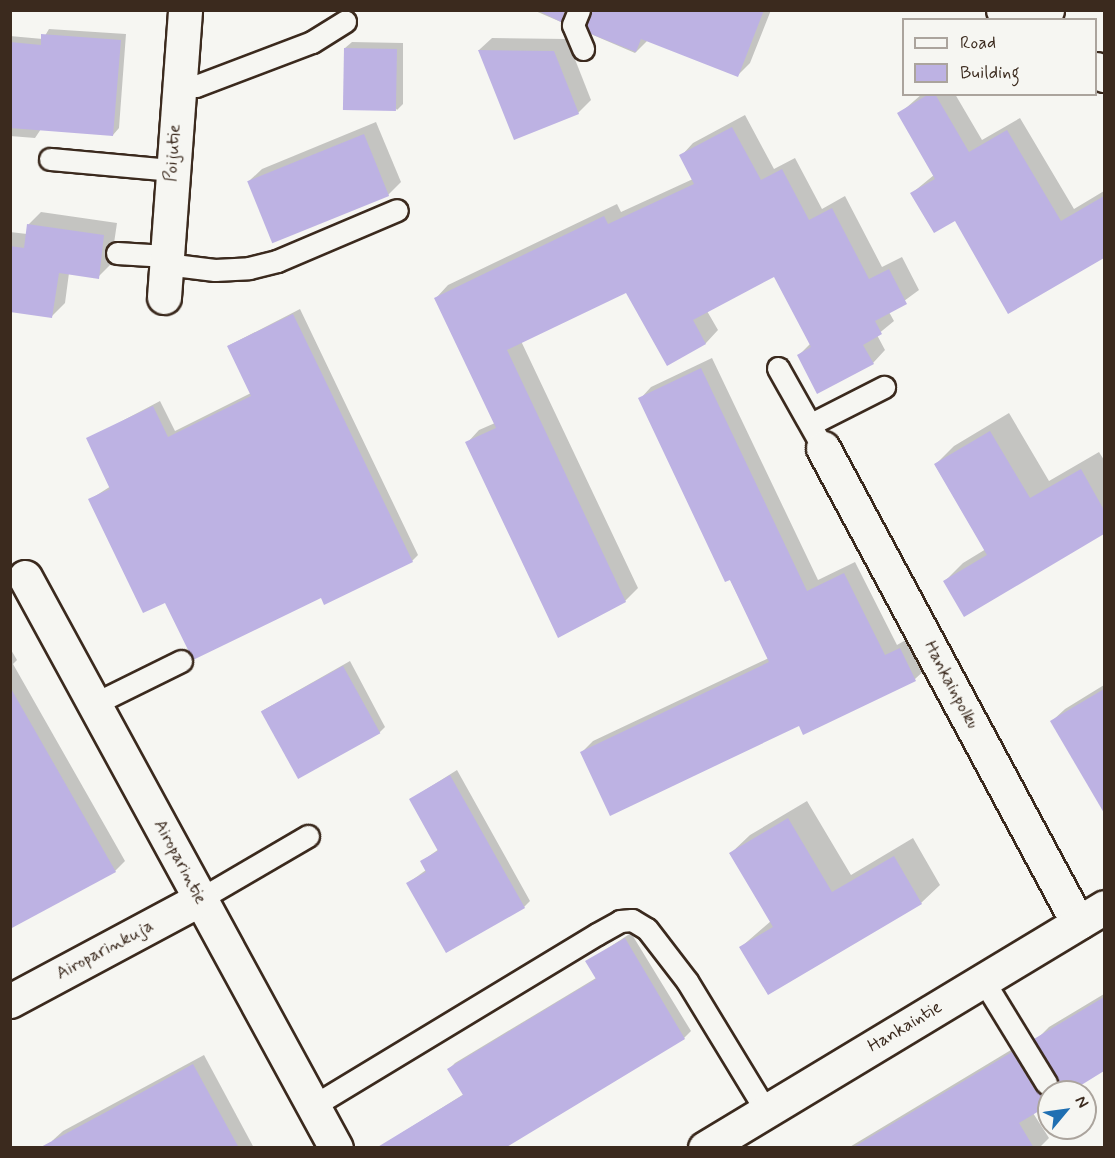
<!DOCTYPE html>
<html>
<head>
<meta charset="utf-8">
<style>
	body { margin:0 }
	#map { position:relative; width:1115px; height:1158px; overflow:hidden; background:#f6f6f2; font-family:Mynerve,sans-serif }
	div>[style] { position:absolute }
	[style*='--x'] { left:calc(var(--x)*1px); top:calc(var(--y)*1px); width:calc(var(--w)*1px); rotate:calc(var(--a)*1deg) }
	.shadow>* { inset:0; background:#0003 }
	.building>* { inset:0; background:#bdb2e3; transform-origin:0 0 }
	.roads { filter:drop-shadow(2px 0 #3b2a1e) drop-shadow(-2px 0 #3b2a1e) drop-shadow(0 2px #3b2a1e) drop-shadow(0 -2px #3b2a1e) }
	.service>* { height:21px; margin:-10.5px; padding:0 10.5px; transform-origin:10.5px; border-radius:10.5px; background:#f6f6f2 }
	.minor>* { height:33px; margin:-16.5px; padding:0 16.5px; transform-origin:16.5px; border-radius:16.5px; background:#f6f6f2 }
	.tertiary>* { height:33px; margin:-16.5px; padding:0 16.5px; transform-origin:16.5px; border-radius:16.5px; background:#f6f6f2 }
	span { translate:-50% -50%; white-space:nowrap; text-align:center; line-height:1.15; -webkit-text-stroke:5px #f6f6f2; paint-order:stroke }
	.street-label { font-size:18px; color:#3b2a1e }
	.frame { position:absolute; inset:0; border:12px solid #3b2a1e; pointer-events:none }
	.legend { position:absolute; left:902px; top:18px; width:195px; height:78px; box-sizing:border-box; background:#f6f6f2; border:2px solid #aba49d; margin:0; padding:8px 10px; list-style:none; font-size:18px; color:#3b2a1e }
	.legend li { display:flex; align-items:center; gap:12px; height:30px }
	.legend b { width:30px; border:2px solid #aba49d }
	.north { position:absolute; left:1037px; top:1080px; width:60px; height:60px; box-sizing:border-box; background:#f6f6f2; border:2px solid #aba49d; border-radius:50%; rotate:61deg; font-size:16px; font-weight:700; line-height:24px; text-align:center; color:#3b2a1e }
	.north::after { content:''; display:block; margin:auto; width:21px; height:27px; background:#1f6fb2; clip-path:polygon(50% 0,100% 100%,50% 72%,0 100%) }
</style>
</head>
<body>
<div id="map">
	<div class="shadow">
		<div style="clip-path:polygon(533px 10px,572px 10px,561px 22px)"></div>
		<div style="clip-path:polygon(592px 10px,771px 10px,750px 63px,737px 76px,648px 40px,635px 53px,593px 35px,588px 25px)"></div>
		<div style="clip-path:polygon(49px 29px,126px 34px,119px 128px,113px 135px,41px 129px,35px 138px,10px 136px,10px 36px,43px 39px)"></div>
		<div style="clip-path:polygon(492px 38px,567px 39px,591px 100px,578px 113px,479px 50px)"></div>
		<div style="clip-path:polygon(352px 42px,403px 43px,403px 104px,397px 110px,345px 48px)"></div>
		<div style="clip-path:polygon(922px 94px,955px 94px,982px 140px,1020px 118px,1074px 209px,1104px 191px,1104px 257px,1009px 312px,955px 219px,912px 193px,934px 175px,899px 114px)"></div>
		<div style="clip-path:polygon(745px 115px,774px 169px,795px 158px,822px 209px,845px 196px,882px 267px,902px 257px,919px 290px,889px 312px,894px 321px,877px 335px,885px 350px,873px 363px,799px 355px,811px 343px,775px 275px,707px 311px,718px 330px,706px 343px,667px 364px,626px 291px,521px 341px,638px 588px,625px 601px,467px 443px,479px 430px,495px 423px,436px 298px,448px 285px,617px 204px,621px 212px,693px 179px,681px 156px,693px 143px)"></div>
		<div style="clip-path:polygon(376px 122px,401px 182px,388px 195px,249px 181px,262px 169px)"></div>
		<div style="clip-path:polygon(41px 212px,117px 223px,111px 264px,98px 277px,69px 273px,65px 303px,52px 316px,10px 311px,10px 232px,27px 234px,28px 225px)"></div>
		<div style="clip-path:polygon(300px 309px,418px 555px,412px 561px,321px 596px,166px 601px,89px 500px,111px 486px,88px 439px,160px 401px,175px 431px,251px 393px,228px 346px)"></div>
		<div style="clip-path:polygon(712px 358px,818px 580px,855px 562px,897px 645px,911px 637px,927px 668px,915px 679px,804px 733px,799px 724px,582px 752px,593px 741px,769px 658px,640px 399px,651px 387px)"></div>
		<div style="clip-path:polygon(1009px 413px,1049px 481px,1099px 452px,1104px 460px,1104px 532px,964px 615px,945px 581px,963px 563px,986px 549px,935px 465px,954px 446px)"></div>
		<div style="clip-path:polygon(10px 648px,17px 660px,13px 664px,125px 861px,115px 871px,10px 804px)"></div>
		<div style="clip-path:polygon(350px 661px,385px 727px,379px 733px,262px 711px)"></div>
		<div style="clip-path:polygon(1104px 685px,1104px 777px,1090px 786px,1052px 721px,1065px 709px)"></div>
		<div style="clip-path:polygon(457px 770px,530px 901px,524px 907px,408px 883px,426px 870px,422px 861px,439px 849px,411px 799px)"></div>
		<div style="clip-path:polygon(807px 801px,851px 875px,913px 838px,940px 885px,921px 903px,741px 947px,771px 921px,731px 853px,750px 835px)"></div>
		<div style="clip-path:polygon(631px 933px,691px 1031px,684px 1038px,502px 1148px,400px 1134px,464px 1094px,449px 1069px,455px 1063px,596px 978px,587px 962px)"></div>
		<div style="clip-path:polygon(1104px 994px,1104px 1070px,1067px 1092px,1049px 1092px,1049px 1103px,1033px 1113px,1049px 1138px,1039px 1148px,848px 1148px,1026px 1041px,1048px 1077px,1059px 1083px,1036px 1040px,1049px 1027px)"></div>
		<div style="clip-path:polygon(204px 1055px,254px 1148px,56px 1148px,52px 1141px,63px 1131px)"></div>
	</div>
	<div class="building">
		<div style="clip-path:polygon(537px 10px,565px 10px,561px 22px)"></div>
		<div style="clip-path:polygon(591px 10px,764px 10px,738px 77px,641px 39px,636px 52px,591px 34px,587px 25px)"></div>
		<div style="clip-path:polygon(41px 34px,121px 40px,113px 136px,10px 128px,10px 42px,41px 45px)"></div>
		<div style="left:344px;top:48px;width:53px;height:62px;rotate:1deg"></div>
		<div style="clip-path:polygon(478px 50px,554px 51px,579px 114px,514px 140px)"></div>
		<div style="clip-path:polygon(929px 94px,935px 94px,969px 152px,1007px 130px,1061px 221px,1104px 196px,1104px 258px,1008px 314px,955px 221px,934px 233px,910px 193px,935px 179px,897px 113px)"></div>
		<div style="clip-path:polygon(732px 127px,761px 180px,782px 169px,809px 220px,832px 208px,869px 279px,889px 269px,907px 304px,875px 321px,882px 334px,863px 345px,874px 364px,817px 394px,797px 355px,811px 347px,774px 277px,693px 320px,706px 344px,667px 366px,626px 293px,507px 350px,626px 602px,558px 638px,465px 442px,496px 428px,434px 298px,604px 216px,608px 224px,694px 184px,679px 155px)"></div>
		<div style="left:364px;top:134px;width:67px;height:126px;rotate:68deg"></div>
		<div style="clip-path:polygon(27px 224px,104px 235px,99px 279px,59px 273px,52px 318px,10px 312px,10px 246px,24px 248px)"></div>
		<div style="clip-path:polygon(293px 314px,413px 562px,324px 605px,321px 598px,193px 660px,165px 603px,143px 613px,88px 499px,110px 489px,86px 438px,153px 406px,168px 437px,251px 396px,227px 346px)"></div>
		<div style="clip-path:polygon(701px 368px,807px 591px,844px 573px,885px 655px,900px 648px,916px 681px,803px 735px,799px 726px,610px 816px,580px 752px,769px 662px,730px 580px,725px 582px,638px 398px)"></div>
		<div style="clip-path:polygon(990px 431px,1030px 498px,1081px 469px,1104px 510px,1104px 534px,964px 617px,943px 581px,987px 555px,934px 464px)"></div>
		<div style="left:343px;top:666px;width:77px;height:94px;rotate:61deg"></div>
		<div style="clip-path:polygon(10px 687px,116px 872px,10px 929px)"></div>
		<div style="clip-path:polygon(1104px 689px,1104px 813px,1050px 721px)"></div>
		<div style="clip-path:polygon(450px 775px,525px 908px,446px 953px,406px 883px,426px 872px,420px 861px,438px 851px,409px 799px)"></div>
		<div style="clip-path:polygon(788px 818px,832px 892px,894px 856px,922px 904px,768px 995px,739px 947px,773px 927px,729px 853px)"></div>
		<div style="clip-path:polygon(625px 938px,685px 1039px,505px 1148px,376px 1148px,463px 1095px,447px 1069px,596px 979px,585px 961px)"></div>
		<div style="clip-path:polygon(1104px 997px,1104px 1071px,1070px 1092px,1055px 1092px,1057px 1077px,1034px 1039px)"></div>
		<div style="clip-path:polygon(1012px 1052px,1035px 1090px,1049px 1095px,1049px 1105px,1019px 1123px,1034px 1148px,852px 1148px)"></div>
		<div style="clip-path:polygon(193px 1064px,239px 1148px,39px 1148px,108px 1111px)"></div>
	</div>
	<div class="roads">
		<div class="service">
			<div style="--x:579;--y:10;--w:16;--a:112"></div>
			<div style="--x:573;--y:25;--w:26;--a:67"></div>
			<div style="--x:178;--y:84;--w:18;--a:6"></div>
			<div style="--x:196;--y:86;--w:124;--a:-20.8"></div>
			<div style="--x:312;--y:42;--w:39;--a:-32"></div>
			<div style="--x:50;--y:159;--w:121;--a:5.2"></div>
			<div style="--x:117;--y:253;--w:49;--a:3.5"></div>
			<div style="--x:166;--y:264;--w:49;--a:7"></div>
			<div style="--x:215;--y:270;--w:34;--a:-3"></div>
			<div style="--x:249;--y:268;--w:29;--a:-14"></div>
			<div style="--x:277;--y:261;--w:130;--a:-23"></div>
			<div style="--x:778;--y:368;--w:92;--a:60.6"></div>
			<div style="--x:811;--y:424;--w:82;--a:-26.9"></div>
			<div style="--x:94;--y:704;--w:97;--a:-26.3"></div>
			<div style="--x:200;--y:899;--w:125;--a:-30.3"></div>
			<div style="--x:983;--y:980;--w:121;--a:58.5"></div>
			<div style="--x:313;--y:1106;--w:332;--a:-31.2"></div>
			<div style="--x:597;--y:934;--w:26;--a:-29"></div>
			<div style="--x:620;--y:921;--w:12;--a:-5"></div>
			<div style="--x:632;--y:920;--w:17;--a:31"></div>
			<div style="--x:647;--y:929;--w:66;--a:52.4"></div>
			<div style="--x:687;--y:981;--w:152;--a:58.7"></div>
		</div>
		<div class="minor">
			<div style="--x:1042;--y:20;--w:11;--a:-63"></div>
			<div style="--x:164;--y:297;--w:288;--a:-85.8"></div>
			<div style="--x:823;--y:448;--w:539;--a:61.77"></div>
			<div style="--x:25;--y:577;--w:650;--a:61.42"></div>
			<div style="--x:10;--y:1001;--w:216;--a:-28.2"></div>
			<div style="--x:705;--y:1148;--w:466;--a:-31.1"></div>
		</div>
		<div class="tertiary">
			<div style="--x:1003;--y:10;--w:20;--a:30"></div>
			<div style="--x:1096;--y:69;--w:10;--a:37"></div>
		</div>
	</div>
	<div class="street-label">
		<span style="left:173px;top:153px;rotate:-86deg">Poijutie</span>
		<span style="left:951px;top:685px;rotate:62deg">Hankainpolku</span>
		<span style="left:180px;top:862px;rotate:62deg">Airoparintie</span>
		<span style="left:105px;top:950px;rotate:-28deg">Airoparinkuja</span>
		<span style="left:905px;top:1027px;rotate:-31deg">Hankaintie</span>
	</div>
	<div class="frame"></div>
	<ul class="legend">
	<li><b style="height:8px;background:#f6f6f2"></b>Road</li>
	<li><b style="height:16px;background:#bdb2e3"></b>Building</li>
	</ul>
	<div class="north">N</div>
</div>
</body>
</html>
